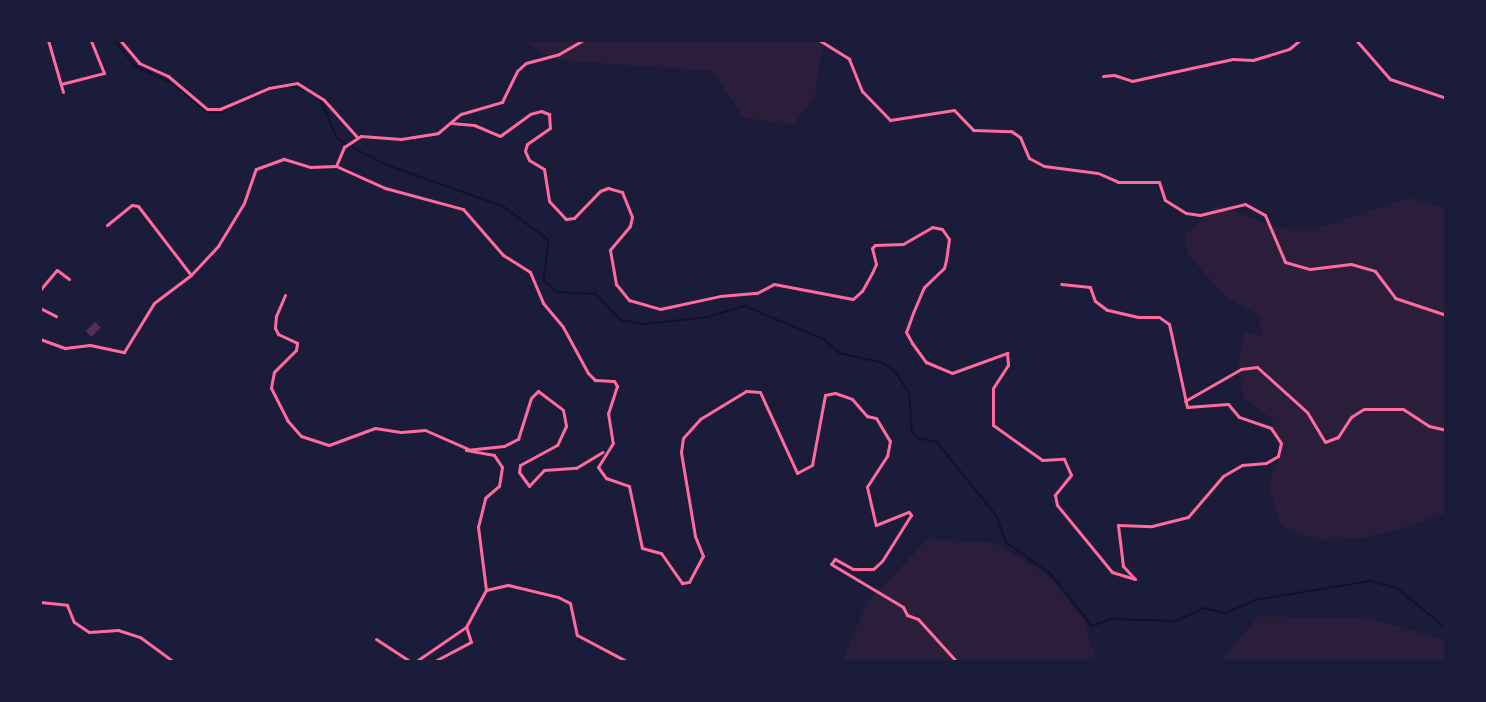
<!DOCTYPE html>
<html>
<head>
<meta charset="utf-8">
<style>
	body { margin:0 }
	#map { position:relative; width:1486px; height:702px; overflow:hidden; background:#1b1b3a; font-family:"Varela Round",sans-serif }
	div>[style] { position:absolute }
	[style*='--x'] { left:calc(var(--x)*1px); top:calc(var(--y)*1px); width:calc(var(--w)*1px); rotate:calc(var(--a)*1deg) }
	.green>* { inset:0; background:#2a1e3b }
	.stream>* { height:1.5px; margin:-0.75px; padding:0 0.75px; transform-origin:0.75px; border-radius:0.75px; background:#12122b }
	.building>* { inset:0; background:#542f53; transform-origin:0 0 }
	.minor>* { height:3px; margin:-1.5px; padding:0 1.5px; transform-origin:1.5px; border-radius:1.5px; background:#ff6b9d }
	span { translate:-50% -50%; white-space:nowrap; text-align:center; line-height:1.15; -webkit-text-stroke:5px #1b1b3a; paint-order:stroke }
	.frame { position:absolute; inset:0; border:42px solid #1b1b3a; pointer-events:none }
</style>
</head>
<body>
<div id="map">
	<div class="green">
		<div style="clip-path:polygon(522px 41px,823px 41px,815px 96px,793px 125px,744px 118px,712px 71px,556px 60px)"></div>
		<div style="clip-path:polygon(1409px 198px,1445px 208px,1445px 513px,1399px 530px,1357px 539px,1316px 540px,1281px 526px,1268px 485px,1280px 455px,1272px 419px,1244px 398px,1238px 366px,1245px 331px,1261px 336px,1259px 315px,1226px 297px,1190px 257px,1184px 236px,1218px 204px,1276px 228px,1316px 229px)"></div>
		<div style="clip-path:polygon(928px 539px,995px 543px,1049px 576px,1084px 619px,1096px 661px,841px 662px,868px 601px)"></div>
		<div style="clip-path:polygon(1259px 616px,1372px 619px,1445px 640px,1445px 661px,1220px 661px)"></div>
	</div>
	<div class="stream">
		<div style="--x:115;--y:40;--w:33;--a:52"></div>
		<div style="--x:135;--y:66;--w:43;--a:24.8"></div>
		<div style="--x:174;--y:84;--w:41;--a:41.1"></div>
		<div style="--x:205;--y:111;--w:14;--a:8"></div>
		<div style="--x:219;--y:113;--w:61;--a:-24.1"></div>
		<div style="--x:285;--y:86;--w:19;--a:9"></div>
		<div style="--x:313;--y:94;--w:12;--a:42"></div>
		<div style="--x:322;--y:102;--w:38;--a:67"></div>
		<div style="--x:337;--y:137;--w:11;--a:38"></div>
		<div style="--x:346;--y:144;--w:46;--a:27.1"></div>
		<div style="--x:387;--y:165;--w:123;--a:19.5"></div>
		<div style="--x:503;--y:206;--w:57;--a:36.5"></div>
		<div style="--x:549;--y:240;--w:41;--a:97"></div>
		<div style="--x:544;--y:281;--w:18;--a:38"></div>
		<div style="--x:558;--y:292;--w:38;--a:3"></div>
		<div style="--x:596;--y:294;--w:36;--a:46"></div>
		<div style="--x:621;--y:320;--w:26;--a:9"></div>
		<div style="--x:647;--y:324;--w:60;--a:-6.7"></div>
		<div style="--x:707;--y:317;--w:40;--a:-16"></div>
		<div style="--x:745;--y:306;--w:85;--a:22.9"></div>
		<div style="--x:823;--y:339;--w:22;--a:39"></div>
		<div style="--x:840;--y:353;--w:44;--a:13.1"></div>
		<div style="--x:883;--y:363;--w:16;--a:35"></div>
		<div style="--x:896;--y:372;--w:26;--a:58"></div>
		<div style="--x:910;--y:394;--w:37;--a:87"></div>
		<div style="--x:912;--y:431;--w:10;--a:45"></div>
		<div style="--x:919;--y:438;--w:18;--a:13"></div>
		<div style="--x:937;--y:442;--w:95;--a:51"></div>
		<div style="--x:997;--y:516;--w:28;--a:71"></div>
		<div style="--x:1006;--y:542;--w:55;--a:35.4"></div>
		<div style="--x:1051;--y:574;--w:66;--a:51.7"></div>
		<div style="--x:1092;--y:626;--w:20;--a:-20"></div>
		<div style="--x:1111;--y:619;--w:65;--a:1.8"></div>
		<div style="--x:1176;--y:621;--w:31;--a:-25"></div>
		<div style="--x:1204;--y:608;--w:23;--a:13"></div>
		<div style="--x:1226;--y:613;--w:32;--a:-24"></div>
		<div style="--x:1255;--y:600;--w:118;--a:-9.3"></div>
		<div style="--x:1371;--y:581;--w:27;--a:15"></div>
		<div style="--x:1397;--y:588;--w:63;--a:39.2"></div>
		<div style="--x:40;--y:649;--w:14;--a:73"></div>
	</div>
	<div class="building">
		<div style="left:95px;top:322px;width:8px;height:13px;rotate:45deg"></div>
	</div>
	<div class="minor">
		<div style="--x:48;--y:40;--w:54;--a:73.9"></div>
		<div style="--x:120;--y:40;--w:30;--a:50"></div>
		<div style="--x:139;--y:63;--w:32;--a:24"></div>
		<div style="--x:168;--y:76;--w:51;--a:40.2"></div>
		<div style="--x:207;--y:109;--w:13;--a:0"></div>
		<div style="--x:220;--y:109;--w:53;--a:-23.2"></div>
		<div style="--x:269;--y:88;--w:28;--a:-10"></div>
		<div style="--x:297;--y:83;--w:32;--a:32"></div>
		<div style="--x:324;--y:100;--w:50;--a:48.3"></div>
		<div style="--x:819;--y:40;--w:36;--a:32"></div>
		<div style="--x:849;--y:59;--w:35;--a:68"></div>
		<div style="--x:862;--y:91;--w:40;--a:46"></div>
		<div style="--x:890;--y:120;--w:65;--a:-8.9"></div>
		<div style="--x:954;--y:110;--w:28;--a:46"></div>
		<div style="--x:973;--y:130;--w:38;--a:2"></div>
		<div style="--x:1011;--y:131;--w:11;--a:34"></div>
		<div style="--x:1020;--y:137;--w:23;--a:67"></div>
		<div style="--x:1029;--y:158;--w:17;--a:28"></div>
		<div style="--x:1044;--y:166;--w:54;--a:7.4"></div>
		<div style="--x:1098;--y:173;--w:22;--a:24"></div>
		<div style="--x:1118;--y:182;--w:41;--a:0"></div>
		<div style="--x:1159;--y:182;--w:19;--a:72"></div>
		<div style="--x:1165;--y:200;--w:25;--a:32"></div>
		<div style="--x:1186;--y:213;--w:14;--a:8"></div>
		<div style="--x:1200;--y:215;--w:46;--a:-13.7"></div>
		<div style="--x:1245;--y:204;--w:23;--a:29"></div>
		<div style="--x:1265;--y:215;--w:51;--a:66.9"></div>
		<div style="--x:1285;--y:262;--w:26;--a:16"></div>
		<div style="--x:1310;--y:269;--w:41;--a:-7"></div>
		<div style="--x:1351;--y:264;--w:25;--a:16"></div>
		<div style="--x:1375;--y:271;--w:34;--a:53"></div>
		<div style="--x:1395;--y:298;--w:54;--a:18.4"></div>
		<div style="--x:1356;--y:40;--w:52;--a:48.9"></div>
		<div style="--x:1390;--y:79;--w:59;--a:18.7"></div>
		<div style="--x:1103;--y:76;--w:11;--a:-5"></div>
		<div style="--x:1114;--y:75;--w:19;--a:18"></div>
		<div style="--x:1132;--y:81;--w:103;--a:-12.3"></div>
		<div style="--x:1233;--y:59;--w:20;--a:3"></div>
		<div style="--x:1253;--y:60;--w:38;--a:-17"></div>
		<div style="--x:1289;--y:49;--w:14;--a:-39"></div>
		<div style="--x:61;--y:84;--w:44;--a:-14.3"></div>
		<div style="--x:104;--y:73;--w:35;--a:-112"></div>
		<div style="--x:451;--y:123;--w:23;--a:5"></div>
		<div style="--x:474;--y:125;--w:28;--a:23"></div>
		<div style="--x:500;--y:136;--w:37;--a:-36"></div>
		<div style="--x:530;--y:114;--w:11;--a:-15"></div>
		<div style="--x:541;--y:111;--w:9;--a:21"></div>
		<div style="--x:549;--y:114;--w:14;--a:86"></div>
		<div style="--x:550;--y:128;--w:28;--a:145"></div>
		<div style="--x:527;--y:144;--w:7;--a:106"></div>
		<div style="--x:525;--y:151;--w:10;--a:66"></div>
		<div style="--x:529;--y:160;--w:17;--a:31"></div>
		<div style="--x:544;--y:169;--w:32;--a:81"></div>
		<div style="--x:549;--y:201;--w:25;--a:47"></div>
		<div style="--x:566;--y:219;--w:8;--a:-7"></div>
		<div style="--x:574;--y:218;--w:37;--a:-46"></div>
		<div style="--x:600;--y:191;--w:9;--a:-21"></div>
		<div style="--x:608;--y:188;--w:15;--a:16"></div>
		<div style="--x:622;--y:192;--w:27;--a:68"></div>
		<div style="--x:632;--y:217;--w:9;--a:103"></div>
		<div style="--x:630;--y:226;--w:31;--a:130"></div>
		<div style="--x:610;--y:250;--w:35;--a:80"></div>
		<div style="--x:616;--y:284;--w:21;--a:51"></div>
		<div style="--x:629;--y:300;--w:32;--a:16"></div>
		<div style="--x:660;--y:309;--w:61;--a:-12.2"></div>
		<div style="--x:720;--y:296;--w:37;--a:-5"></div>
		<div style="--x:757;--y:293;--w:19;--a:-28"></div>
		<div style="--x:774;--y:284;--w:80;--a:10.8"></div>
		<div style="--x:853;--y:299;--w:12;--a:-42"></div>
		<div style="--x:862;--y:291;--w:21;--a:-61"></div>
		<div style="--x:872;--y:273;--w:10;--a:-66"></div>
		<div style="--x:876;--y:264;--w:16;--a:-104"></div>
		<div style="--x:872;--y:248;--w:4;--a:-45"></div>
		<div style="--x:875;--y:245;--w:28;--a:-2"></div>
		<div style="--x:903;--y:244;--w:34;--a:-30"></div>
		<div style="--x:932;--y:227;--w:10;--a:11"></div>
		<div style="--x:942;--y:229;--w:12;--a:55"></div>
		<div style="--x:949;--y:239;--w:21;--a:98"></div>
		<div style="--x:946;--y:260;--w:8;--a:104"></div>
		<div style="--x:944;--y:268;--w:28;--a:136"></div>
		<div style="--x:924;--y:287;--w:28;--a:113"></div>
		<div style="--x:913;--y:313;--w:20;--a:110"></div>
		<div style="--x:906;--y:332;--w:13;--a:61"></div>
		<div style="--x:912;--y:343;--w:24;--a:54"></div>
		<div style="--x:926;--y:362;--w:28;--a:23"></div>
		<div style="--x:952;--y:373;--w:59;--a:-20"></div>
		<div style="--x:1007;--y:353;--w:12;--a:85"></div>
		<div style="--x:1008;--y:365;--w:27;--a:123"></div>
		<div style="--x:993;--y:388;--w:37;--a:90"></div>
		<div style="--x:993;--y:425;--w:60;--a:35.5"></div>
		<div style="--x:1042;--y:460;--w:22;--a:-3"></div>
		<div style="--x:1064;--y:459;--w:17;--a:66"></div>
		<div style="--x:1071;--y:475;--w:26;--a:129"></div>
		<div style="--x:1055;--y:495;--w:10;--a:79"></div>
		<div style="--x:1057;--y:505;--w:87;--a:50.6"></div>
		<div style="--x:1112;--y:572;--w:24;--a:17"></div>
		<div style="--x:1135;--y:579;--w:18;--a:-133"></div>
		<div style="--x:1123;--y:566;--w:41;--a:-97"></div>
		<div style="--x:1118;--y:525;--w:34;--a:2"></div>
		<div style="--x:1152;--y:526;--w:37;--a:-14"></div>
		<div style="--x:1188;--y:517;--w:54;--a:-49.5"></div>
		<div style="--x:1223;--y:476;--w:22;--a:-30"></div>
		<div style="--x:1242;--y:465;--w:24;--a:-5"></div>
		<div style="--x:1266;--y:463;--w:14;--a:-30"></div>
		<div style="--x:1278;--y:456;--w:13;--a:-77"></div>
		<div style="--x:1281;--y:443;--w:18;--a:-124"></div>
		<div style="--x:1271;--y:428;--w:34;--a:-161"></div>
		<div style="--x:1239;--y:417;--w:17;--a:-130"></div>
		<div style="--x:1228;--y:404;--w:41;--a:175.8"></div>
		<div style="--x:1187;--y:407;--w:85;--a:-102.2"></div>
		<div style="--x:1169;--y:324;--w:12;--a:-145"></div>
		<div style="--x:1159;--y:317;--w:21;--a:180"></div>
		<div style="--x:1138;--y:317;--w:32;--a:-167"></div>
		<div style="--x:1107;--y:310;--w:15;--a:-143"></div>
		<div style="--x:1095;--y:301;--w:15;--a:-110"></div>
		<div style="--x:1090;--y:287;--w:29;--a:-174"></div>
		<div style="--x:336;--y:166;--w:54;--a:24.2"></div>
		<div style="--x:385;--y:188;--w:81;--a:15.1"></div>
		<div style="--x:463;--y:209;--w:61;--a:49"></div>
		<div style="--x:503;--y:255;--w:32;--a:32"></div>
		<div style="--x:530;--y:272;--w:34;--a:67"></div>
		<div style="--x:543;--y:303;--w:31;--a:50"></div>
		<div style="--x:563;--y:327;--w:52;--a:61.5"></div>
		<div style="--x:588;--y:373;--w:10;--a:45"></div>
		<div style="--x:595;--y:380;--w:19;--a:3"></div>
		<div style="--x:614;--y:381;--w:6;--a:59"></div>
		<div style="--x:617;--y:386;--w:28;--a:108"></div>
		<div style="--x:608;--y:413;--w:30;--a:81"></div>
		<div style="--x:613;--y:443;--w:28;--a:122"></div>
		<div style="--x:598;--y:467;--w:14;--a:54"></div>
		<div style="--x:606;--y:478;--w:24;--a:19"></div>
		<div style="--x:629;--y:486;--w:63;--a:78.2"></div>
		<div style="--x:642;--y:548;--w:20;--a:15"></div>
		<div style="--x:661;--y:553;--w:37;--a:55"></div>
		<div style="--x:682;--y:583;--w:7;--a:-8"></div>
		<div style="--x:689;--y:582;--w:30;--a:-62"></div>
		<div style="--x:703;--y:556;--w:22;--a:-112"></div>
		<div style="--x:695;--y:536;--w:85;--a:-99.5"></div>
		<div style="--x:681;--y:452;--w:14;--a:-82"></div>
		<div style="--x:683;--y:438;--w:25;--a:-48"></div>
		<div style="--x:700;--y:419;--w:54;--a:-31.3"></div>
		<div style="--x:746;--y:391;--w:14;--a:4"></div>
		<div style="--x:760;--y:392;--w:89;--a:65.4"></div>
		<div style="--x:797;--y:473;--w:17;--a:-28"></div>
		<div style="--x:812;--y:465;--w:71;--a:-79.5"></div>
		<div style="--x:825;--y:395;--w:10;--a:-11"></div>
		<div style="--x:835;--y:393;--w:18;--a:19"></div>
		<div style="--x:852;--y:399;--w:23;--a:49"></div>
		<div style="--x:867;--y:416;--w:9;--a:13"></div>
		<div style="--x:876;--y:418;--w:27;--a:59"></div>
		<div style="--x:890;--y:441;--w:15;--a:101"></div>
		<div style="--x:887;--y:456;--w:37;--a:123"></div>
		<div style="--x:867;--y:487;--w:39;--a:77"></div>
		<div style="--x:876;--y:525;--w:35;--a:-22"></div>
		<div style="--x:909;--y:512;--w:4;--a:56"></div>
		<div style="--x:911;--y:515;--w:54;--a:122.2"></div>
		<div style="--x:882;--y:561;--w:12;--a:138"></div>
		<div style="--x:873;--y:569;--w:20;--a:180"></div>
		<div style="--x:853;--y:569;--w:21;--a:-151"></div>
		<div style="--x:835;--y:559;--w:6;--a:129"></div>
		<div style="--x:831;--y:564;--w:84;--a:30.8"></div>
		<div style="--x:903;--y:607;--w:9;--a:63"></div>
		<div style="--x:907;--y:615;--w:12;--a:20"></div>
		<div style="--x:918;--y:619;--w:58;--a:47.8"></div>
		<div style="--x:107;--y:225;--w:32;--a:-39"></div>
		<div style="--x:132;--y:205;--w:6;--a:9"></div>
		<div style="--x:138;--y:206;--w:87;--a:52.5"></div>
		<div style="--x:40;--y:290;--w:26;--a:-50"></div>
		<div style="--x:57;--y:270;--w:15;--a:37"></div>
		<div style="--x:285;--y:295;--w:23;--a:113"></div>
		<div style="--x:276;--y:316;--w:12;--a:95"></div>
		<div style="--x:275;--y:328;--w:7;--a:63"></div>
		<div style="--x:278;--y:334;--w:21;--a:25"></div>
		<div style="--x:297;--y:343;--w:7;--a:98"></div>
		<div style="--x:296;--y:350;--w:31;--a:135"></div>
		<div style="--x:274;--y:372;--w:16;--a:101"></div>
		<div style="--x:271;--y:388;--w:36;--a:63"></div>
		<div style="--x:287;--y:420;--w:21;--a:49"></div>
		<div style="--x:301;--y:436;--w:29;--a:18"></div>
		<div style="--x:329;--y:445;--w:49;--a:-20.3"></div>
		<div style="--x:375;--y:428;--w:26;--a:9"></div>
		<div style="--x:401;--y:432;--w:24;--a:-5"></div>
		<div style="--x:425;--y:430;--w:47;--a:23.8"></div>
		<div style="--x:40;--y:308;--w:18;--a:27"></div>
		<div style="--x:40;--y:339;--w:27;--a:20"></div>
		<div style="--x:65;--y:348;--w:25;--a:-7"></div>
		<div style="--x:90;--y:345;--w:35;--a:12"></div>
		<div style="--x:124;--y:352;--w:57;--a:-58.5"></div>
		<div style="--x:154;--y:303;--w:46;--a:-37.1"></div>
		<div style="--x:191;--y:275;--w:40;--a:-47"></div>
		<div style="--x:218;--y:246;--w:50;--a:-58.8"></div>
		<div style="--x:244;--y:203;--w:36;--a:-71"></div>
		<div style="--x:256;--y:169;--w:30;--a:-20"></div>
		<div style="--x:284;--y:159;--w:27;--a:17"></div>
		<div style="--x:310;--y:167;--w:26;--a:-2"></div>
		<div style="--x:336;--y:166;--w:21;--a:-67"></div>
		<div style="--x:344;--y:147;--w:20;--a:-33"></div>
		<div style="--x:361;--y:136;--w:40;--a:4.3"></div>
		<div style="--x:401;--y:139;--w:37;--a:-9"></div>
		<div style="--x:438;--y:133;--w:30;--a:-40"></div>
		<div style="--x:461;--y:114;--w:43;--a:-16.3"></div>
		<div style="--x:502;--y:102;--w:34;--a:-64"></div>
		<div style="--x:517;--y:71;--w:12;--a:-42"></div>
		<div style="--x:526;--y:63;--w:34;--a:-15"></div>
		<div style="--x:559;--y:54;--w:28;--a:-30"></div>
		<div style="--x:1185;--y:401;--w:64;--a:-29.7"></div>
		<div style="--x:1241;--y:369;--w:16;--a:-7"></div>
		<div style="--x:1257;--y:367;--w:67;--a:42"></div>
		<div style="--x:1307;--y:412;--w:35;--a:59"></div>
		<div style="--x:1325;--y:442;--w:14;--a:-21"></div>
		<div style="--x:1338;--y:437;--w:24;--a:-57"></div>
		<div style="--x:1351;--y:417;--w:15;--a:-32"></div>
		<div style="--x:1364;--y:409;--w:39;--a:0"></div>
		<div style="--x:1403;--y:409;--w:31;--a:33"></div>
		<div style="--x:1429;--y:426;--w:17;--a:13"></div>
		<div style="--x:486;--y:590;--w:23;--a:-13"></div>
		<div style="--x:508;--y:585;--w:51;--a:13.5"></div>
		<div style="--x:558;--y:597;--w:13;--a:27"></div>
		<div style="--x:570;--y:603;--w:33;--a:78"></div>
		<div style="--x:577;--y:635;--w:58;--a:27.9"></div>
		<div style="--x:40;--y:602;--w:27;--a:6"></div>
		<div style="--x:67;--y:605;--w:18;--a:68"></div>
		<div style="--x:74;--y:622;--w:18;--a:34"></div>
		<div style="--x:89;--y:632;--w:29;--a:-4"></div>
		<div style="--x:118;--y:630;--w:23;--a:18"></div>
		<div style="--x:140;--y:637;--w:42;--a:36.3"></div>
		<div style="--x:376;--y:639;--w:42;--a:33.3"></div>
		<div style="--x:415;--y:662;--w:62;--a:-34.5"></div>
		<div style="--x:466;--y:627;--w:42;--a:-61.6"></div>
		<div style="--x:486;--y:590;--w:64;--a:-97.2"></div>
		<div style="--x:478;--y:527;--w:30;--a:-76"></div>
		<div style="--x:485;--y:498;--w:18;--a:-41"></div>
		<div style="--x:499;--y:486;--w:19;--a:-81"></div>
		<div style="--x:502;--y:467;--w:14;--a:-124"></div>
		<div style="--x:494;--y:455;--w:28;--a:-170"></div>
		<div style="--x:466;--y:450;--w:38;--a:-6"></div>
		<div style="--x:504;--y:446;--w:16;--a:-27"></div>
		<div style="--x:518;--y:439;--w:43;--a:-72.4"></div>
		<div style="--x:531;--y:398;--w:10;--a:-45"></div>
		<div style="--x:538;--y:391;--w:31;--a:37"></div>
		<div style="--x:563;--y:410;--w:16;--a:79"></div>
		<div style="--x:566;--y:426;--w:21;--a:115"></div>
		<div style="--x:557;--y:445;--w:42;--a:151.6"></div>
		<div style="--x:520;--y:465;--w:7;--a:98"></div>
		<div style="--x:519;--y:472;--w:17;--a:54"></div>
		<div style="--x:529;--y:486;--w:22;--a:-47"></div>
		<div style="--x:544;--y:470;--w:32;--a:-4"></div>
		<div style="--x:576;--y:468;--w:31;--a:-31"></div>
		<div style="--x:433;--y:662;--w:43;--a:-27.8"></div>
		<div style="--x:471;--y:642;--w:16;--a:-108"></div>
	</div>
	<div class="frame"></div>
</div>
</body>
</html>
